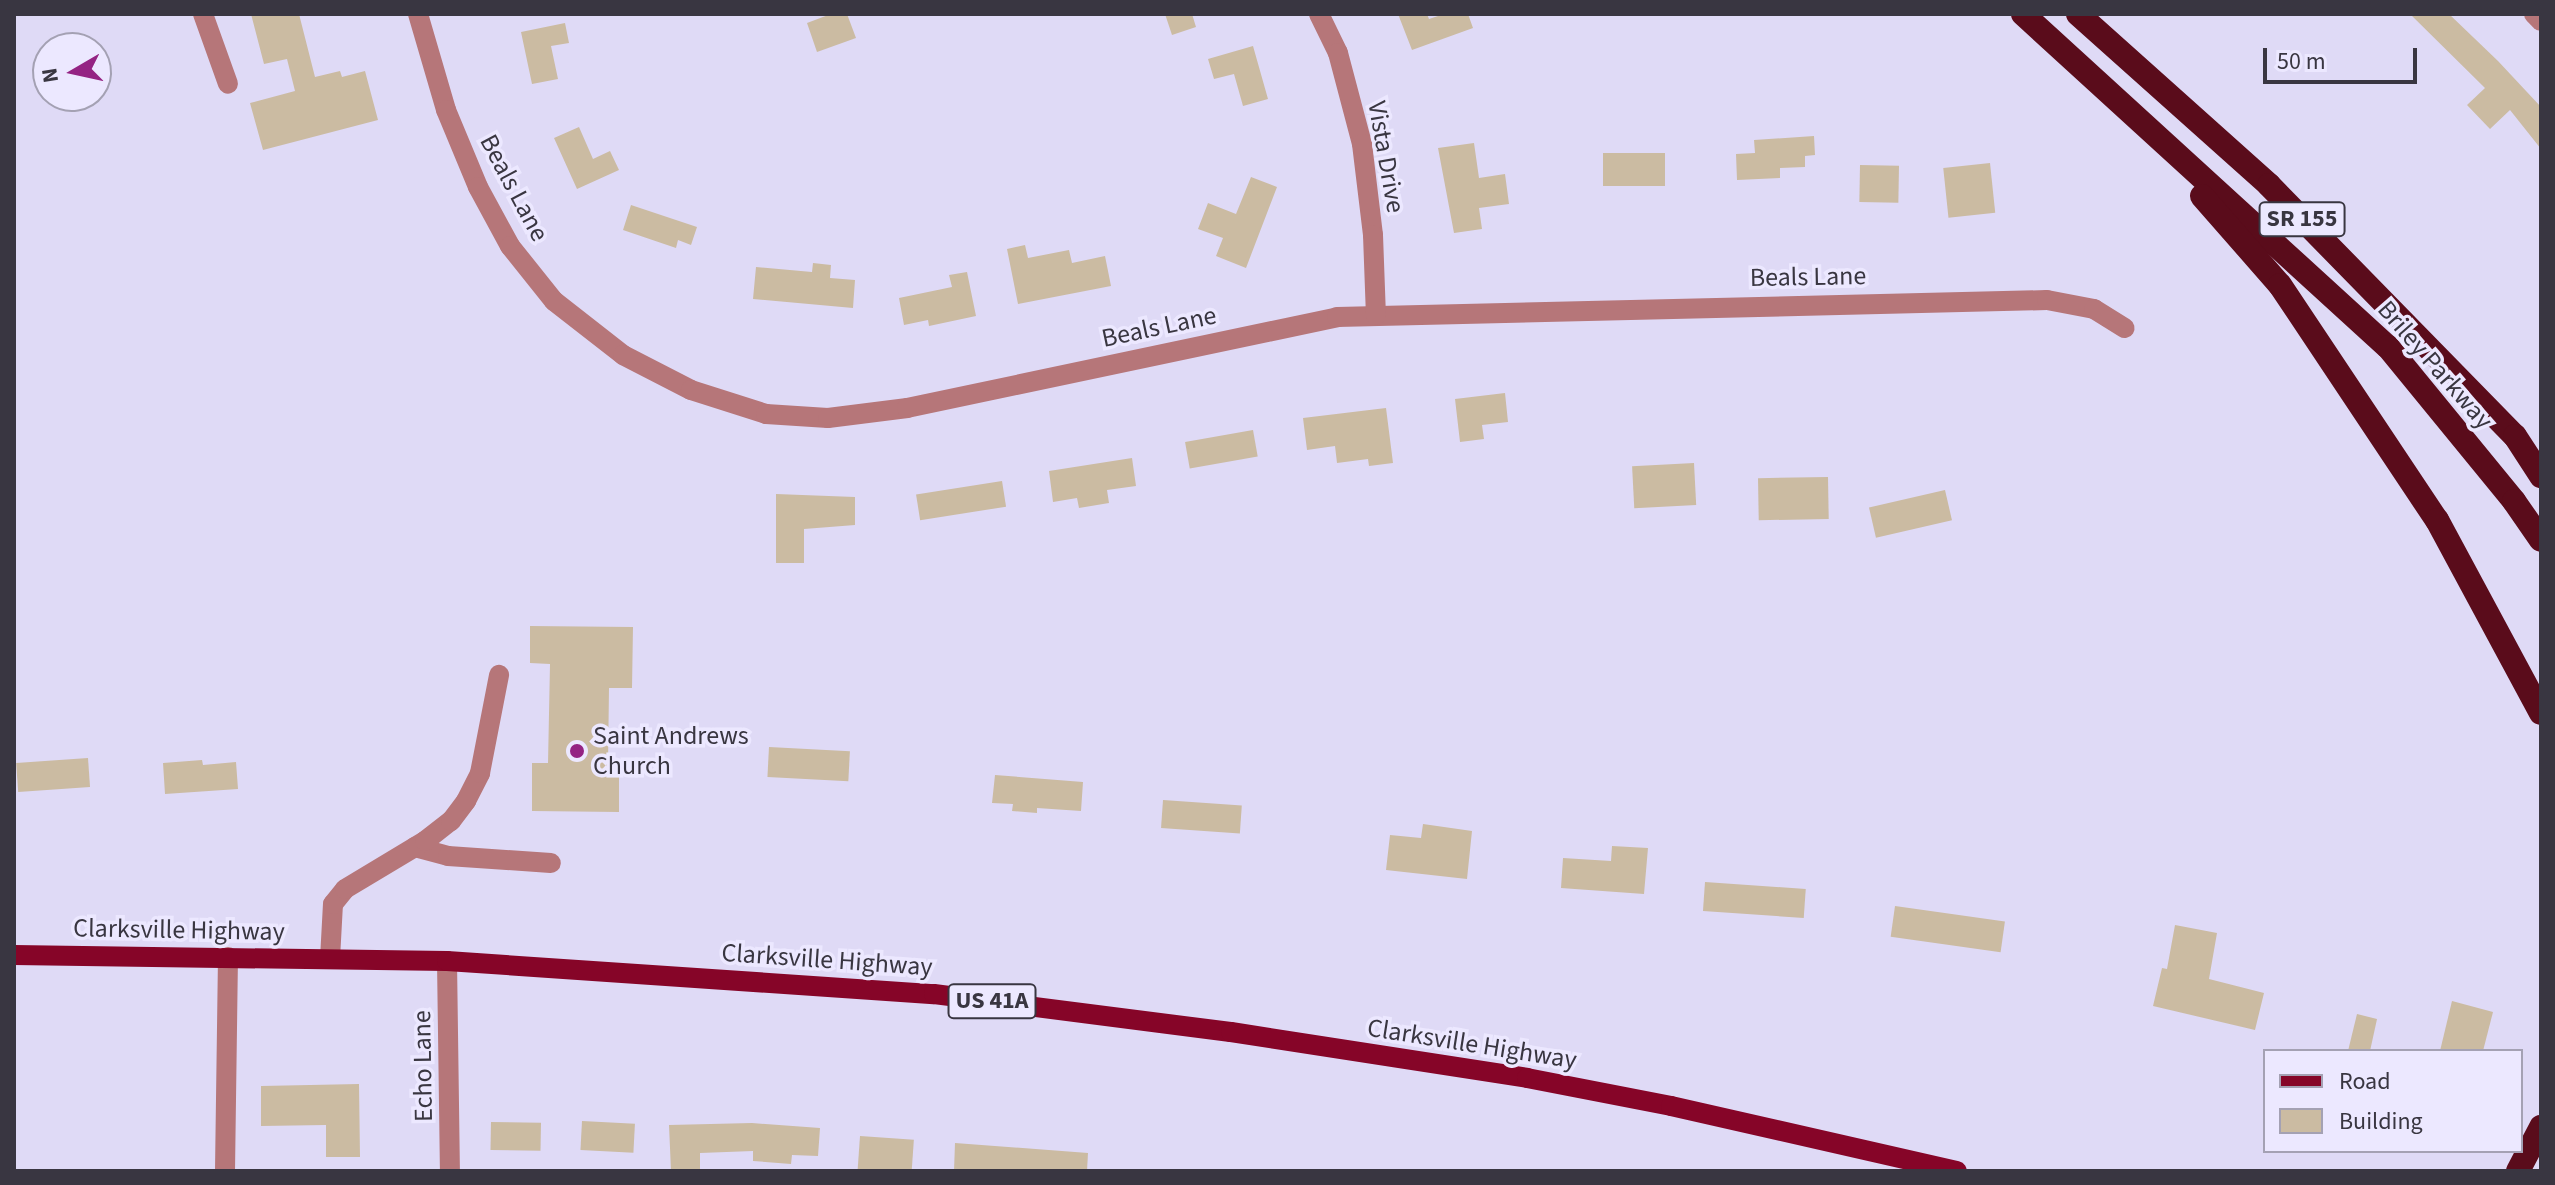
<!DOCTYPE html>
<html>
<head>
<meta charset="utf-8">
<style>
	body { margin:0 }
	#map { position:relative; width:2555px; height:1185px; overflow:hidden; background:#dfdaf6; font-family:"Source Sans 3",sans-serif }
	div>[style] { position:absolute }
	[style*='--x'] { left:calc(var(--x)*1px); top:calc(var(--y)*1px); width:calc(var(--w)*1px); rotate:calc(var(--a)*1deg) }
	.building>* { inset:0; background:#cbbba2; transform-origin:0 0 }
	.minor>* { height:20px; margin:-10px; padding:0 10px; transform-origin:10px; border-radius:10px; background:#b67679 }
	.major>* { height:20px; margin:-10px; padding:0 10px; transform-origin:10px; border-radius:10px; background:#860528 }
	.highway>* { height:24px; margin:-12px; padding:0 12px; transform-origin:12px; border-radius:12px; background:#5a0c1b }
	.dots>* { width:22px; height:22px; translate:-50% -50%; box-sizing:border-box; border:4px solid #ece8ff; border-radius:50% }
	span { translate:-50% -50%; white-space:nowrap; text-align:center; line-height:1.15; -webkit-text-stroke:7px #ece8ff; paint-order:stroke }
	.shield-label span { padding:2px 6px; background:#ece8ff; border:2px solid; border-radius:6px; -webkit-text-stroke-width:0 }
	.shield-label { font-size:24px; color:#393641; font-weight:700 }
	.street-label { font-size:26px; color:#393641 }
	.poi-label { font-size:26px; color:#393641 }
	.left { translate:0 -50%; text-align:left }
	.frame { position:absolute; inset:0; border:16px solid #393641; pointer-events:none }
	.legend { position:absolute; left:2263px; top:1049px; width:260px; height:104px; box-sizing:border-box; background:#ece8ff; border:2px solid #a4a1b3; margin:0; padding:10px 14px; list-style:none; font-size:24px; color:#393641 }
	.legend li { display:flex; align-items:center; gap:16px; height:40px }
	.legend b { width:40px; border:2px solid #a4a1b3 }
	.north { position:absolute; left:32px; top:32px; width:80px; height:80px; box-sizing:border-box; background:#ece8ff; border:2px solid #a4a1b3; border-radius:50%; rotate:261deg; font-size:22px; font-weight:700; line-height:32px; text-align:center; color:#393641 }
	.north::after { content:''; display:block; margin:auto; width:28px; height:36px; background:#942383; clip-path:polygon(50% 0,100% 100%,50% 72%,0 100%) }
	.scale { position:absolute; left:2263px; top:48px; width:154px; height:36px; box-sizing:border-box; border:4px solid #393641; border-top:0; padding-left:10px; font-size:24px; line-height:28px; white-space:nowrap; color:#393641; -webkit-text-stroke:6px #ece8ff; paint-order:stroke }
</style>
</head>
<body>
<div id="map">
	<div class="building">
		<div style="clip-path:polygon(251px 14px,299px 14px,315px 77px,340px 71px,342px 77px,365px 71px,378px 120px,263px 150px,250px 103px,295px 91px,287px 59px,264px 64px)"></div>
		<div style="clip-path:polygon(831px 14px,847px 14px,856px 38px,817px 52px,807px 23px)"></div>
		<div style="clip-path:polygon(1165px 14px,1192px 14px,1196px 27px,1172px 35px)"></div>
		<div style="clip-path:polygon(1398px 14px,1427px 14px,1429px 19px,1444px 14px,1468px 14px,1473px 28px,1412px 50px)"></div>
		<div style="clip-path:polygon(2410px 14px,2449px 14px,2498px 61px,2541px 107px,2541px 149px,2510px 110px,2490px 129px,2467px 105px,2485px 88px)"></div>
		<div style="clip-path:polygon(565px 23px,569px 43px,551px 46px,558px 79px,532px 84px,521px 32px)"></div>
		<div style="clip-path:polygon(1253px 46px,1268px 99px,1243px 106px,1234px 74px,1214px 79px,1208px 59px)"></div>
		<div style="clip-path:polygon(579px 127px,593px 159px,610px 151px,619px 170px,577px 189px,554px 138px)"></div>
		<div style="clip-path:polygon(1814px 136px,1815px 155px,1805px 156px,1805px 167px,1780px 168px,1780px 178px,1737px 180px,1736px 154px,1755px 153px,1754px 140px)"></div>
		<div style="clip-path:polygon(1474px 143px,1479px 178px,1505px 174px,1509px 204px,1479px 208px,1482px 229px,1454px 233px,1438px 148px)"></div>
		<div style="left:1665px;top:153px;width:33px;height:62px;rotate:90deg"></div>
		<div style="left:1990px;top:163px;width:50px;height:47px;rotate:84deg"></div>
		<div style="left:1860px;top:165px;width:39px;height:37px;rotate:1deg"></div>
		<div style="clip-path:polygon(1251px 177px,1277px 187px,1246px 268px,1216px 256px,1223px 238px,1198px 229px,1208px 203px,1236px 214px)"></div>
		<div style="clip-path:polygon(631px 205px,697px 227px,691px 245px,678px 240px,676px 248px,623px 230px)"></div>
		<div style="clip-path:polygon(1025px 245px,1028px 258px,1069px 250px,1072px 263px,1105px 256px,1111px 286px,1018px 304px,1007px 249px)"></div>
		<div style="clip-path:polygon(813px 263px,831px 265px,830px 278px,855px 280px,853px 308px,753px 299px,756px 267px,812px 272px)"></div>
		<div style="clip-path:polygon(967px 272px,976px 316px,929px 326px,928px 320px,904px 325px,899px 298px,952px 287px,949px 275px)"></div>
		<div style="clip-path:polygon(1505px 393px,1508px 422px,1482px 425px,1484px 439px,1460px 442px,1455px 399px)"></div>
		<div style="clip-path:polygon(1386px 408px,1393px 463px,1369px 466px,1368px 459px,1337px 463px,1335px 446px,1307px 450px,1303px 418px)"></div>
		<div style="left:1253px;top:430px;width:27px;height:69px;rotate:80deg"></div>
		<div style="clip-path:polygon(1132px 458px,1136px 486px,1107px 490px,1109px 503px,1079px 508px,1077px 498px,1053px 502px,1049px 471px)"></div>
		<div style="left:1694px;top:463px;width:42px;height:62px;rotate:87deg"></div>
		<div style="left:1828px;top:477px;width:42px;height:70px;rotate:89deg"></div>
		<div style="left:1002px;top:481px;width:26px;height:87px;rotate:81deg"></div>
		<div style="left:1945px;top:490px;width:31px;height:78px;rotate:77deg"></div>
		<div style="clip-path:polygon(776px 494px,855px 497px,855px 525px,804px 529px,804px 563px,776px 563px)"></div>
		<div style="clip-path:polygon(530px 626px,633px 627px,632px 688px,609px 688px,608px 765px,619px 765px,619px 812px,532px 811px,532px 763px,548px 763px,550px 664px,530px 663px)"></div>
		<div style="left:769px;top:747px;width:81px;height:30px;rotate:3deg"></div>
		<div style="left:88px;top:758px;width:29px;height:72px;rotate:86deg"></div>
		<div style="clip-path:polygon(202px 760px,203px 765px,236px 762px,238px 789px,165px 794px,163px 763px)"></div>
		<div style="clip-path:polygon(995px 775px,1083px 782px,1081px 811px,1037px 808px,1037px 813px,1012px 811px,1013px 804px,992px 803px)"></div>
		<div style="left:1163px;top:800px;width:79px;height:28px;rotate:4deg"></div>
		<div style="clip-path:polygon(1423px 824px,1472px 831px,1467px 879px,1386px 870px,1390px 835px,1421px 838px)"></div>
		<div style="clip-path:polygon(1612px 846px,1648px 848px,1644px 894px,1561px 888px,1563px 858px,1611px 861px)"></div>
		<div style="left:1705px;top:882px;width:101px;height:29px;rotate:4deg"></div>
		<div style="left:1895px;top:906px;width:111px;height:31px;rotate:8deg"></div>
		<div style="clip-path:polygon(2175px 925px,2217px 933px,2209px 979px,2264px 993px,2255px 1030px,2153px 1006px,2162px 968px,2167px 969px)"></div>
		<div style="clip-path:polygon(2452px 1001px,2493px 1012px,2483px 1051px,2440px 1051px)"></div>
		<div style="clip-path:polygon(2357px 1014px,2377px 1019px,2370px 1051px,2348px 1051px)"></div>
		<div style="clip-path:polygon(359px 1084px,360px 1157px,326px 1157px,326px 1125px,261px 1126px,261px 1086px)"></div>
		<div style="left:582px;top:1121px;width:53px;height:29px;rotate:3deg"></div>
		<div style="left:491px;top:1122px;width:50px;height:28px;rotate:1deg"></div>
		<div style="clip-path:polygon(752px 1123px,820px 1128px,818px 1156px,792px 1155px,791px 1164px,753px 1161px,753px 1151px,700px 1153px,700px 1171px,671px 1171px,669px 1125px)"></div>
		<div style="left:860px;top:1136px;width:54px;height:35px;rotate:4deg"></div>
		<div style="clip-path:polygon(955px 1143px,1088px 1153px,1087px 1171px,954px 1171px)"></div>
	</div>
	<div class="minor">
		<div style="--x:203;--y:14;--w:74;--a:70.3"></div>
		<div style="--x:418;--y:14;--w:100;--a:73.7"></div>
		<div style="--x:446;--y:110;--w:83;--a:67.4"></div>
		<div style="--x:478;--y:187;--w:67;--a:61.5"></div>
		<div style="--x:510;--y:246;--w:70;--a:51.3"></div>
		<div style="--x:554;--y:301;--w:88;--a:38"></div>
		<div style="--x:623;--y:355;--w:76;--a:27.2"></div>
		<div style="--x:691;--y:390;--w:79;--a:17.7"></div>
		<div style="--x:766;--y:414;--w:62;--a:3.7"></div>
		<div style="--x:828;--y:418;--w:80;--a:-7.2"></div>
		<div style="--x:907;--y:408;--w:440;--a:-11.9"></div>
		<div style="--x:1337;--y:317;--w:710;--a:-1.37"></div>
		<div style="--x:2047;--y:300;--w:48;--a:10.8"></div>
		<div style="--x:2094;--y:309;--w:36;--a:32"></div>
		<div style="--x:1319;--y:14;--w:43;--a:64"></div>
		<div style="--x:1338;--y:53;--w:94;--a:75.2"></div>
		<div style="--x:1362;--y:144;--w:92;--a:83.1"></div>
		<div style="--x:1373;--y:235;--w:80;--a:87.9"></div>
		<div style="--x:2534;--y:14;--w:10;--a:45"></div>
		<div style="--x:415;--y:847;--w:34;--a:15"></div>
		<div style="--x:448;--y:856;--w:103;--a:3.9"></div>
		<div style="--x:330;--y:959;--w:55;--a:-86.9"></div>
		<div style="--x:333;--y:904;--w:19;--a:-51"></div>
		<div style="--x:345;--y:889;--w:93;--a:-31"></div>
		<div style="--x:425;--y:841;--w:33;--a:-38"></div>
		<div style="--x:451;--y:821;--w:25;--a:-53"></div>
		<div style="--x:466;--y:801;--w:31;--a:-63"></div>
		<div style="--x:480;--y:773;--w:100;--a:-79"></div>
		<div style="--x:447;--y:961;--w:210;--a:89.2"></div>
		<div style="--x:225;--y:1171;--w:214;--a:-89.2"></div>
	</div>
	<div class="major">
		<div style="--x:14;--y:955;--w:433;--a:0.8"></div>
		<div style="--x:447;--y:961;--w:488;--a:3.9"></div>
		<div style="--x:934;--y:994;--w:299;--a:7.3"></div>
		<div style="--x:1231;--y:1032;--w:300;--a:8.8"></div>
		<div style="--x:1527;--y:1078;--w:147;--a:11"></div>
		<div style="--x:1671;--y:1106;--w:293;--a:12.8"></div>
	</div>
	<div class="highway">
		<div style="--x:2023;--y:14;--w:494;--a:42.4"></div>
		<div style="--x:2388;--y:347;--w:199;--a:50.7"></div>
		<div style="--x:2514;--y:501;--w:47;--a:55.3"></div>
		<div style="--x:2078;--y:14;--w:256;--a:41.8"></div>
		<div style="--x:2269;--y:185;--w:351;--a:45.6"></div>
		<div style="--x:2515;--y:436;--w:48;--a:57"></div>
		<div style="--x:2202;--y:196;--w:118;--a:48.8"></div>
		<div style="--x:2280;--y:285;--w:283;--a:56.3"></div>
		<div style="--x:2437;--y:520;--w:219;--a:61.7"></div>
		<div style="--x:2518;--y:1171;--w:50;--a:-62.4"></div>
	</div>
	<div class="dots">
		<div style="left:577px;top:751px;background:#942383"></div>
	</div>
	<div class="shield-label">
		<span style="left:2302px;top:219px">SR 155</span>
		<span style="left:992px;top:1001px">US 41A</span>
	</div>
	<div class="street-label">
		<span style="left:1386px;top:157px;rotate:80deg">Vista Drive</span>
		<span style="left:514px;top:188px;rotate:62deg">Beals Lane</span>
		<span style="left:1808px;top:277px;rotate:-1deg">Beals Lane</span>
		<span style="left:1159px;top:327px;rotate:-12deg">Beals Lane</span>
		<span style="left:2435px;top:365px;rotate:49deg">Briley Parkway</span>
		<span style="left:179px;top:930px;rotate:1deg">Clarksville Highway</span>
		<span style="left:827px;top:960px;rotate:4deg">Clarksville Highway</span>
		<span style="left:1472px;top:1044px;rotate:9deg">Clarksville Highway</span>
		<span style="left:423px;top:1066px;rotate:-91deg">Echo Lane</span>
	</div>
	<div class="poi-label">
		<span class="left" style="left:593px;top:751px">Saint Andrews<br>Church</span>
	</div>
	<div class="frame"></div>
	<ul class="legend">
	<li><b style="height:10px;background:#860528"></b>Road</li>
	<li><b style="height:22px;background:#cbbba2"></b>Building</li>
	</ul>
	<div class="north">N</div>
	<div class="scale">50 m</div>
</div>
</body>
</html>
